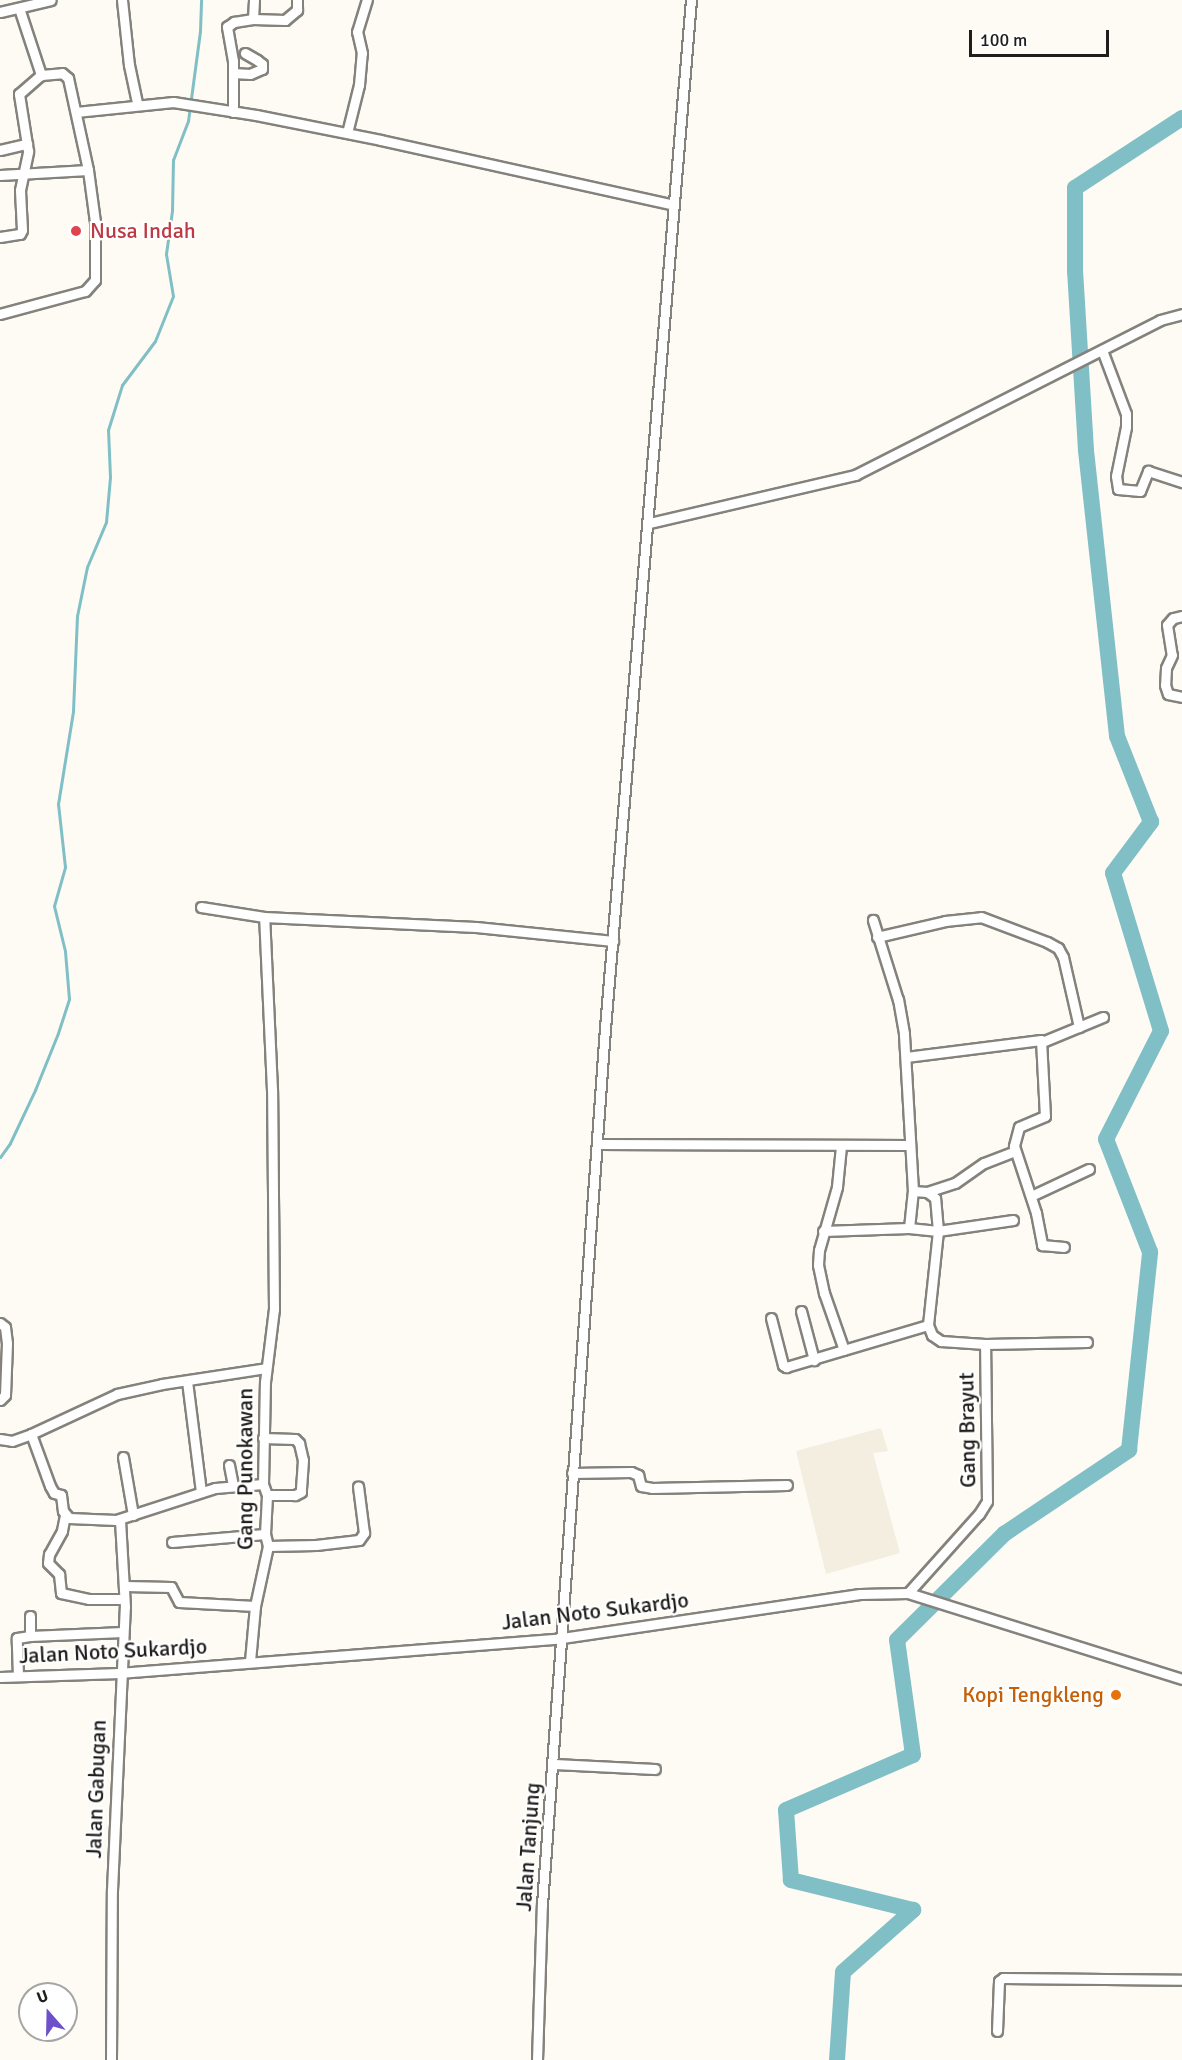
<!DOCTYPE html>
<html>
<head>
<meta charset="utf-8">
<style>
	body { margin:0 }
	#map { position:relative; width:1182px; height:2060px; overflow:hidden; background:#fdfbf4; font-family:Signika,sans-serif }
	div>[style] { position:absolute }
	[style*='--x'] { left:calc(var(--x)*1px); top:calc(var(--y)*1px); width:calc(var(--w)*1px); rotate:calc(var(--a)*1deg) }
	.built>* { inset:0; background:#f3eee0 }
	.stream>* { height:3px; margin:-1.5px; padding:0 1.5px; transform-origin:1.5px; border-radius:1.5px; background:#80bfc6 }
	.river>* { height:16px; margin:-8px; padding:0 8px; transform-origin:8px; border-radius:8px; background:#80bfc6 }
	.roads { filter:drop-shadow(2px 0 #84827c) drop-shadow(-2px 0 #84827c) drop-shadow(0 2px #84827c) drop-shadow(0 -2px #84827c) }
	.minor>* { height:9px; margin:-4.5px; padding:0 4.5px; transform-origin:4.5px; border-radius:4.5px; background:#fff }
	.dots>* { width:16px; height:16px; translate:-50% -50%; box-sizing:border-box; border:3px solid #fff; border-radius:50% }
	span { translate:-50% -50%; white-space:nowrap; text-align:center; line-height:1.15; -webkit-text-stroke:4.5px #fff; paint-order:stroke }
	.health-label { font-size:22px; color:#be3a42 }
	.left { translate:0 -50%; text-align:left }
	.street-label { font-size:22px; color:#1f1e1c }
	.food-label { font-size:22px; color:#c56008 }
	.right { translate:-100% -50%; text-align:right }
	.north { position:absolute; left:18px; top:1982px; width:60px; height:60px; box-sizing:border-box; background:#fff; border:2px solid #a5a5a4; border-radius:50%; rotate:340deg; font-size:16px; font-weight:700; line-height:24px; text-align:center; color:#1f1e1c }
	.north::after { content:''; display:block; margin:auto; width:21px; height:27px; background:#6e50ca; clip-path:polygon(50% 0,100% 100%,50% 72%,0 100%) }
	.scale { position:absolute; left:969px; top:30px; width:140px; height:27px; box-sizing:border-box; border:3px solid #1f1e1c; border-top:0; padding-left:8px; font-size:18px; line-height:21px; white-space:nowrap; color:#1f1e1c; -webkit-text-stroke:4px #fff; paint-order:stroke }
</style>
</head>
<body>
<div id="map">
	<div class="built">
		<div style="clip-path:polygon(881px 1428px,888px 1451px,873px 1453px,900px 1553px,826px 1574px,796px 1451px)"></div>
	</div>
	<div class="stream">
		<div style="--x:0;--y:1157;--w:17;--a:-54"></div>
		<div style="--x:10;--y:1143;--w:59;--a:-64.7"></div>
		<div style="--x:35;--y:1090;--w:61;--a:-68"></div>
		<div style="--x:58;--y:1033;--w:36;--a:-72"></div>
		<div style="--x:69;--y:999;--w:48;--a:-94.8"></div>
		<div style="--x:65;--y:951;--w:46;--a:-103.7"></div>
		<div style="--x:54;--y:906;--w:41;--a:-74.2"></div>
		<div style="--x:65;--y:867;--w:63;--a:-96.3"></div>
		<div style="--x:58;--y:804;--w:94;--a:-80.8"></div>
		<div style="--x:73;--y:711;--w:95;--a:-87.6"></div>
		<div style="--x:77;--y:616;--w:50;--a:-78.5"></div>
		<div style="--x:87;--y:567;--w:49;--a:-67.1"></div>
		<div style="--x:106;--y:522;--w:45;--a:-84.9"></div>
		<div style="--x:110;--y:477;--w:47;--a:-92.4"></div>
		<div style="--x:108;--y:430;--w:47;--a:-72.7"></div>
		<div style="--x:122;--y:385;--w:55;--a:-53.1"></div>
		<div style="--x:155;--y:341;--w:48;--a:-68.2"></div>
		<div style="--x:173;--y:296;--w:43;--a:-99.5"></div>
		<div style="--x:166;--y:254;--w:43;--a:-82.1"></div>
		<div style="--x:172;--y:211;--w:51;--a:-88.9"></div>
		<div style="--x:173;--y:160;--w:42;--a:-69"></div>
		<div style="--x:188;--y:121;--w:91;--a:-82.4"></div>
		<div style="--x:200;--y:31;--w:31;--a:-88"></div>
	</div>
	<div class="river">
		<div style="--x:837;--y:2060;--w:88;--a:-86.1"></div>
		<div style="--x:843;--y:1972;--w:94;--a:-41.5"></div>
		<div style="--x:913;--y:1910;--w:126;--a:-166.2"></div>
		<div style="--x:791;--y:1880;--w:70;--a:-94.1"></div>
		<div style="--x:786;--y:1810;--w:138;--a:-23.4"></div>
		<div style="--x:913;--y:1755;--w:116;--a:-97.9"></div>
		<div style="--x:897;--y:1640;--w:151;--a:-44.7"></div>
		<div style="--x:1004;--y:1534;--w:151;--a:-33.9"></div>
		<div style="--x:1129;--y:1450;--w:199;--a:-83.9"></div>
		<div style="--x:1150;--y:1252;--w:121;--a:-111.3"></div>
		<div style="--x:1106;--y:1139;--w:121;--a:-63"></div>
		<div style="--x:1161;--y:1031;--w:165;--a:-106.9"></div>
		<div style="--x:1113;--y:873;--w:64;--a:-53.3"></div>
		<div style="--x:1151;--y:822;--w:92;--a:-111.6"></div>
		<div style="--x:1117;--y:736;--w:288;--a:-96.2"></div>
		<div style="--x:1086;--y:450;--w:179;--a:-93.5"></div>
		<div style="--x:1075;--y:271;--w:83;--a:-90"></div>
		<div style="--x:1075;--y:188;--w:128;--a:-33.2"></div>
	</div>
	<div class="roads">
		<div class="minor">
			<div style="--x:122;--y:0;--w:65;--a:83.9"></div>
			<div style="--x:129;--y:65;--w:40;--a:78"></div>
			<div style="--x:19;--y:8;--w:71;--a:71.8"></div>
			<div style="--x:0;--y:12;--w:52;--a:-13.2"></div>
			<div style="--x:253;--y:19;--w:19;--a:-87"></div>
			<div style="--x:233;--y:73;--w:17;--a:3"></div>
			<div style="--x:250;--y:74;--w:13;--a:-23"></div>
			<div style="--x:262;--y:69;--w:5;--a:-90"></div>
			<div style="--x:262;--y:64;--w:6;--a:-141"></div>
			<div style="--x:257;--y:60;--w:14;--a:-150"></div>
			<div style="--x:76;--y:112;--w:98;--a:-5.9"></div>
			<div style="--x:173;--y:102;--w:84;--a:8.9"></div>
			<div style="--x:256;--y:115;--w:127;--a:11.3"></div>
			<div style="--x:381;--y:140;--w:299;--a:12.5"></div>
			<div style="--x:233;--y:112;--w:51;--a:-90"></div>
			<div style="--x:233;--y:61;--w:35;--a:-100"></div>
			<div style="--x:227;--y:27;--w:9;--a:-36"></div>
			<div style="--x:234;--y:22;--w:19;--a:-9"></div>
			<div style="--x:253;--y:19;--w:32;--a:2"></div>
			<div style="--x:285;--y:20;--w:16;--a:-40"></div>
			<div style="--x:297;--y:10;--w:10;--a:-90"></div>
			<div style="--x:347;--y:133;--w:49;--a:-76"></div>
			<div style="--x:359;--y:85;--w:32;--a:-85"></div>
			<div style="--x:362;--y:53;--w:22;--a:-103"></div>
			<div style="--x:357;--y:32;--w:34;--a:-73"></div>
			<div style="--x:0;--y:150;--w:28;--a:-13"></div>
			<div style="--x:0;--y:175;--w:88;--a:-3.3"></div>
			<div style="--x:0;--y:237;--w:20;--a:-9"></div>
			<div style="--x:20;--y:234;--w:4;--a:-63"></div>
			<div style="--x:22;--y:230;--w:40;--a:-92.9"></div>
			<div style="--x:20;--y:190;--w:40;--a:-78"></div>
			<div style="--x:28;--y:151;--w:58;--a:-99"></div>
			<div style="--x:19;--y:94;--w:29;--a:-41"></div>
			<div style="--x:41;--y:75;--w:21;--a:-5"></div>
			<div style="--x:62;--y:73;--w:8;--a:40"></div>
			<div style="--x:68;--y:78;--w:94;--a:77.7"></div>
			<div style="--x:88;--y:170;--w:52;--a:82.3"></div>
			<div style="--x:95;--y:222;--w:58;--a:90"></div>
			<div style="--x:95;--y:280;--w:15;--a:132"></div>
			<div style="--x:85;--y:291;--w:88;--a:164.9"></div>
			<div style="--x:1102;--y:350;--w:68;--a:69.4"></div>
			<div style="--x:1126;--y:414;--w:13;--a:90"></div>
			<div style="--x:1126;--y:427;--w:50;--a:101.5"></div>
			<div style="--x:1116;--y:476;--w:13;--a:81"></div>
			<div style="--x:1118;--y:489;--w:22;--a:5"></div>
			<div style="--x:1140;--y:491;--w:22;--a:-68"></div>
			<div style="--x:1148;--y:471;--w:36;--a:18"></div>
			<div style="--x:649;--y:523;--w:212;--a:-13.1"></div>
			<div style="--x:855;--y:475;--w:342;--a:-26.9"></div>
			<div style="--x:1160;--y:320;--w:23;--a:-15"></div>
			<div style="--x:1182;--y:616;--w:9;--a:167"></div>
			<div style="--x:1173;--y:618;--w:9;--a:131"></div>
			<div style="--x:1167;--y:625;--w:30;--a:81"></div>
			<div style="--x:1172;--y:655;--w:14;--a:115"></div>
			<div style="--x:1166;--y:668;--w:17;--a:93"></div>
			<div style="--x:1165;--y:685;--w:9;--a:72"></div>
			<div style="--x:1168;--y:694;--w:14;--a:12"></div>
			<div style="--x:201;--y:907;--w:64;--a:9"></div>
			<div style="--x:264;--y:917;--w:212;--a:2.7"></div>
			<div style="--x:476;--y:927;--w:138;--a:5.8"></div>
			<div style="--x:877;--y:937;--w:70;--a:-13.2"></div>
			<div style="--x:945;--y:921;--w:36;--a:-6"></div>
			<div style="--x:981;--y:917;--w:71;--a:20.7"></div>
			<div style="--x:1047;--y:942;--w:13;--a:29"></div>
			<div style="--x:1058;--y:948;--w:10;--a:61"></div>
			<div style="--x:1063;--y:957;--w:72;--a:77.1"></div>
			<div style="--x:1042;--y:1042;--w:66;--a:-22.3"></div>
			<div style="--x:906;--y:1057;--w:136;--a:-7.2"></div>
			<div style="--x:1041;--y:1040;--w:76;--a:87"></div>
			<div style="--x:1045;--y:1116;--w:28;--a:157"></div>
			<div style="--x:1019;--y:1127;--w:20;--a:105"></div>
			<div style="--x:1014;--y:1146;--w:71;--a:71.8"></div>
			<div style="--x:1036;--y:1213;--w:33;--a:79"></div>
			<div style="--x:1042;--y:1245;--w:22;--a:5"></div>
			<div style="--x:598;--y:1144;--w:311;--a:0.2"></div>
			<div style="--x:841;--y:1146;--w:41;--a:95.6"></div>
			<div style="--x:837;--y:1187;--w:66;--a:105.9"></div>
			<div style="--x:819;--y:1250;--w:15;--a:94"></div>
			<div style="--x:818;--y:1265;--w:29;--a:78"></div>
			<div style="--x:824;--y:1293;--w:60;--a:70.7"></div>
			<div style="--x:927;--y:1192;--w:29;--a:-18"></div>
			<div style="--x:955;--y:1183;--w:35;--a:-35"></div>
			<div style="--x:984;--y:1163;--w:33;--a:-21"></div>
			<div style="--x:1031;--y:1196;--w:64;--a:-25"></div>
			<div style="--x:1013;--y:1220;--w:76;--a:171.7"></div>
			<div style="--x:938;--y:1231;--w:95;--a:96.1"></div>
			<div style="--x:928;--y:1325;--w:11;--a:68"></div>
			<div style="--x:932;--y:1335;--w:11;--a:34"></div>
			<div style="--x:941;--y:1341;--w:44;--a:3.9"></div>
			<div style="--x:985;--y:1344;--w:102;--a:-1.1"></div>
			<div style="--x:909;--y:1228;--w:37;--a:-84"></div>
			<div style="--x:823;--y:1231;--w:86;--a:-2"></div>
			<div style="--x:909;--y:1228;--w:29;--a:6"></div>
			<div style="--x:938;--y:1231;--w:33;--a:-95"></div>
			<div style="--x:935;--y:1198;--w:10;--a:-143"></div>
			<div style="--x:927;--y:1192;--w:14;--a:-176"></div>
			<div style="--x:913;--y:1191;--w:158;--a:-93.3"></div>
			<div style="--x:904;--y:1033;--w:34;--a:-100"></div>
			<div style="--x:898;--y:1000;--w:84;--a:-107.4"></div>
			<div style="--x:801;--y:1311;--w:51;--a:75.1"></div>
			<div style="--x:771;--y:1318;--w:49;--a:75.7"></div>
			<div style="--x:783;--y:1365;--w:4;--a:34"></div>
			<div style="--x:786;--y:1367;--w:148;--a:-16.5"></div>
			<div style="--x:0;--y:1323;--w:6;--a:39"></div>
			<div style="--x:5;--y:1327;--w:16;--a:83"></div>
			<div style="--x:7;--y:1343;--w:52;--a:92.2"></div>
			<div style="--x:5;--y:1395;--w:7;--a:135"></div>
			<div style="--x:187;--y:1381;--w:112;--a:82.8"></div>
			<div style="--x:31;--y:1434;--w:55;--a:69.9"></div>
			<div style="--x:50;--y:1486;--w:8;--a:60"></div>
			<div style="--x:54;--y:1493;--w:7;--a:16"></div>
			<div style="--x:61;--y:1495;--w:16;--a:83"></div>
			<div style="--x:63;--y:1511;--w:9;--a:49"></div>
			<div style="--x:69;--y:1518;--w:47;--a:2.4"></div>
			<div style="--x:116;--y:1520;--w:104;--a:-17.9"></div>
			<div style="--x:215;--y:1488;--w:48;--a:-4.8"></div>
			<div style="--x:263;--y:1438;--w:32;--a:2"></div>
			<div style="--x:295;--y:1439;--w:6;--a:45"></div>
			<div style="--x:299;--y:1443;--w:17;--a:77"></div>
			<div style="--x:303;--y:1460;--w:32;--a:94"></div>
			<div style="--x:301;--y:1492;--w:7;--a:153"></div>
			<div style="--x:295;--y:1495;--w:28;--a:180"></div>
			<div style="--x:0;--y:1439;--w:12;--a:9"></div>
			<div style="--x:12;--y:1441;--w:20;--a:-20"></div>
			<div style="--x:31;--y:1434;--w:95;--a:-24.9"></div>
			<div style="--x:117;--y:1394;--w:46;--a:-12.5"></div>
			<div style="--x:162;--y:1384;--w:105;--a:-8.7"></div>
			<div style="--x:123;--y:1457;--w:59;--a:80.2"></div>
			<div style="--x:229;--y:1465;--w:20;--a:79"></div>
			<div style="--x:572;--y:1473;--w:59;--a:-1"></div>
			<div style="--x:631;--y:1472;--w:8;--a:23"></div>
			<div style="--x:638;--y:1475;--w:11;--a:75"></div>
			<div style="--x:641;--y:1486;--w:11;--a:10"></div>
			<div style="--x:652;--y:1488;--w:135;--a:-1.3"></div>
			<div style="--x:65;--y:1515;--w:16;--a:101"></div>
			<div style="--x:62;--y:1531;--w:26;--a:119"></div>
			<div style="--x:49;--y:1554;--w:9;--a:96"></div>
			<div style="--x:48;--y:1563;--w:16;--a:45"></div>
			<div style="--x:59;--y:1574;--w:19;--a:84"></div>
			<div style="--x:61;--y:1593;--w:29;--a:12"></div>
			<div style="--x:89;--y:1599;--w:35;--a:0"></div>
			<div style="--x:172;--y:1542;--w:93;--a:-4.9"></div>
			<div style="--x:268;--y:1546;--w:48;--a:-1.2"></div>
			<div style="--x:316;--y:1545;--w:43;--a:-6.6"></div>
			<div style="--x:359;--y:1540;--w:9;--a:-54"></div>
			<div style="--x:364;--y:1533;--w:47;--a:-97.3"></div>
			<div style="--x:125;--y:1586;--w:46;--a:1.2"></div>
			<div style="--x:171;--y:1587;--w:17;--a:62"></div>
			<div style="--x:179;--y:1602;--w:76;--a:3"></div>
			<div style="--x:908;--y:1593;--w:106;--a:-48.1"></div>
			<div style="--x:979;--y:1514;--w:15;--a:-58"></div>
			<div style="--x:987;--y:1501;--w:157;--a:-90.7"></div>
			<div style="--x:30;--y:1616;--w:20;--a:90"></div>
			<div style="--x:30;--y:1636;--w:93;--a:-2.5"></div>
			<div style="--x:250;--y:1661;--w:55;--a:-84.8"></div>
			<div style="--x:255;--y:1606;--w:61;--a:-77.8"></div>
			<div style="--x:268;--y:1546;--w:12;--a:-104"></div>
			<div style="--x:265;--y:1534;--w:39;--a:-87"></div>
			<div style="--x:267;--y:1495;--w:12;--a:-110"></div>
			<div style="--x:263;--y:1484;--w:102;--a:-88.9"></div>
			<div style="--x:265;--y:1382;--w:74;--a:-83"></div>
			<div style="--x:274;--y:1309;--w:219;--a:-90.5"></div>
			<div style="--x:272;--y:1090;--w:173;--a:-92.6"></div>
			<div style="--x:18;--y:1676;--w:38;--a:-92"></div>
			<div style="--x:17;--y:1638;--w:13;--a:-9"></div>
			<div style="--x:0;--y:1677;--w:120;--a:-1.9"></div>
			<div style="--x:120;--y:1673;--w:443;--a:-4.5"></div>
			<div style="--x:562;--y:1638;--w:301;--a:-8.4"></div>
			<div style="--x:860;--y:1594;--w:48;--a:-1.2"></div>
			<div style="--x:908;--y:1593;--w:287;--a:17.4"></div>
			<div style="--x:554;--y:1764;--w:101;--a:2.8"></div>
			<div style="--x:997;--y:2031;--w:50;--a:-87.7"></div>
			<div style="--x:999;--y:1981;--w:5;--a:-37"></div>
			<div style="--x:1003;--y:1978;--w:179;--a:0.6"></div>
			<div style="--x:111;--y:2060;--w:170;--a:-89.7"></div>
			<div style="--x:112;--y:1890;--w:283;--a:-87.4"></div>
			<div style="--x:125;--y:1607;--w:88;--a:-93.3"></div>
			<div style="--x:537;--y:2060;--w:155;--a:-88.2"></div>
			<div style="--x:542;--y:1905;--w:879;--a:-85.89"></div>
			<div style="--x:605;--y:1028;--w:1032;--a:-85.22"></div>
		</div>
	</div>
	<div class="dots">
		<div style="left:76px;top:231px;background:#e0444e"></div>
		<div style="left:1116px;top:1695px;background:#e8710a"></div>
	</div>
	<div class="health-label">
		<span class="left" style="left:90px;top:231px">Nusa Indah</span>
	</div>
	<div class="street-label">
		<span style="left:967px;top:1430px;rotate:-91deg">Gang Brayut</span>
		<span style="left:245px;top:1469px;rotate:-90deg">Gang Punokawan</span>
		<span style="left:595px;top:1611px;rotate:-7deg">Jalan Noto Sukardjo</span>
		<span style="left:113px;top:1651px;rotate:-3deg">Jalan Noto Sukardjo</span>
		<span style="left:96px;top:1789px;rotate:-88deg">Jalan Gabugan</span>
		<span style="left:528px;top:1847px;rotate:-86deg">Jalan Tanjung</span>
	</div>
	<div class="food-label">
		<span class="right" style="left:1104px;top:1695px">Kopi Tengkleng</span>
	</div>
	<div class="north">U</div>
	<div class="scale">100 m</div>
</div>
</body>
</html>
